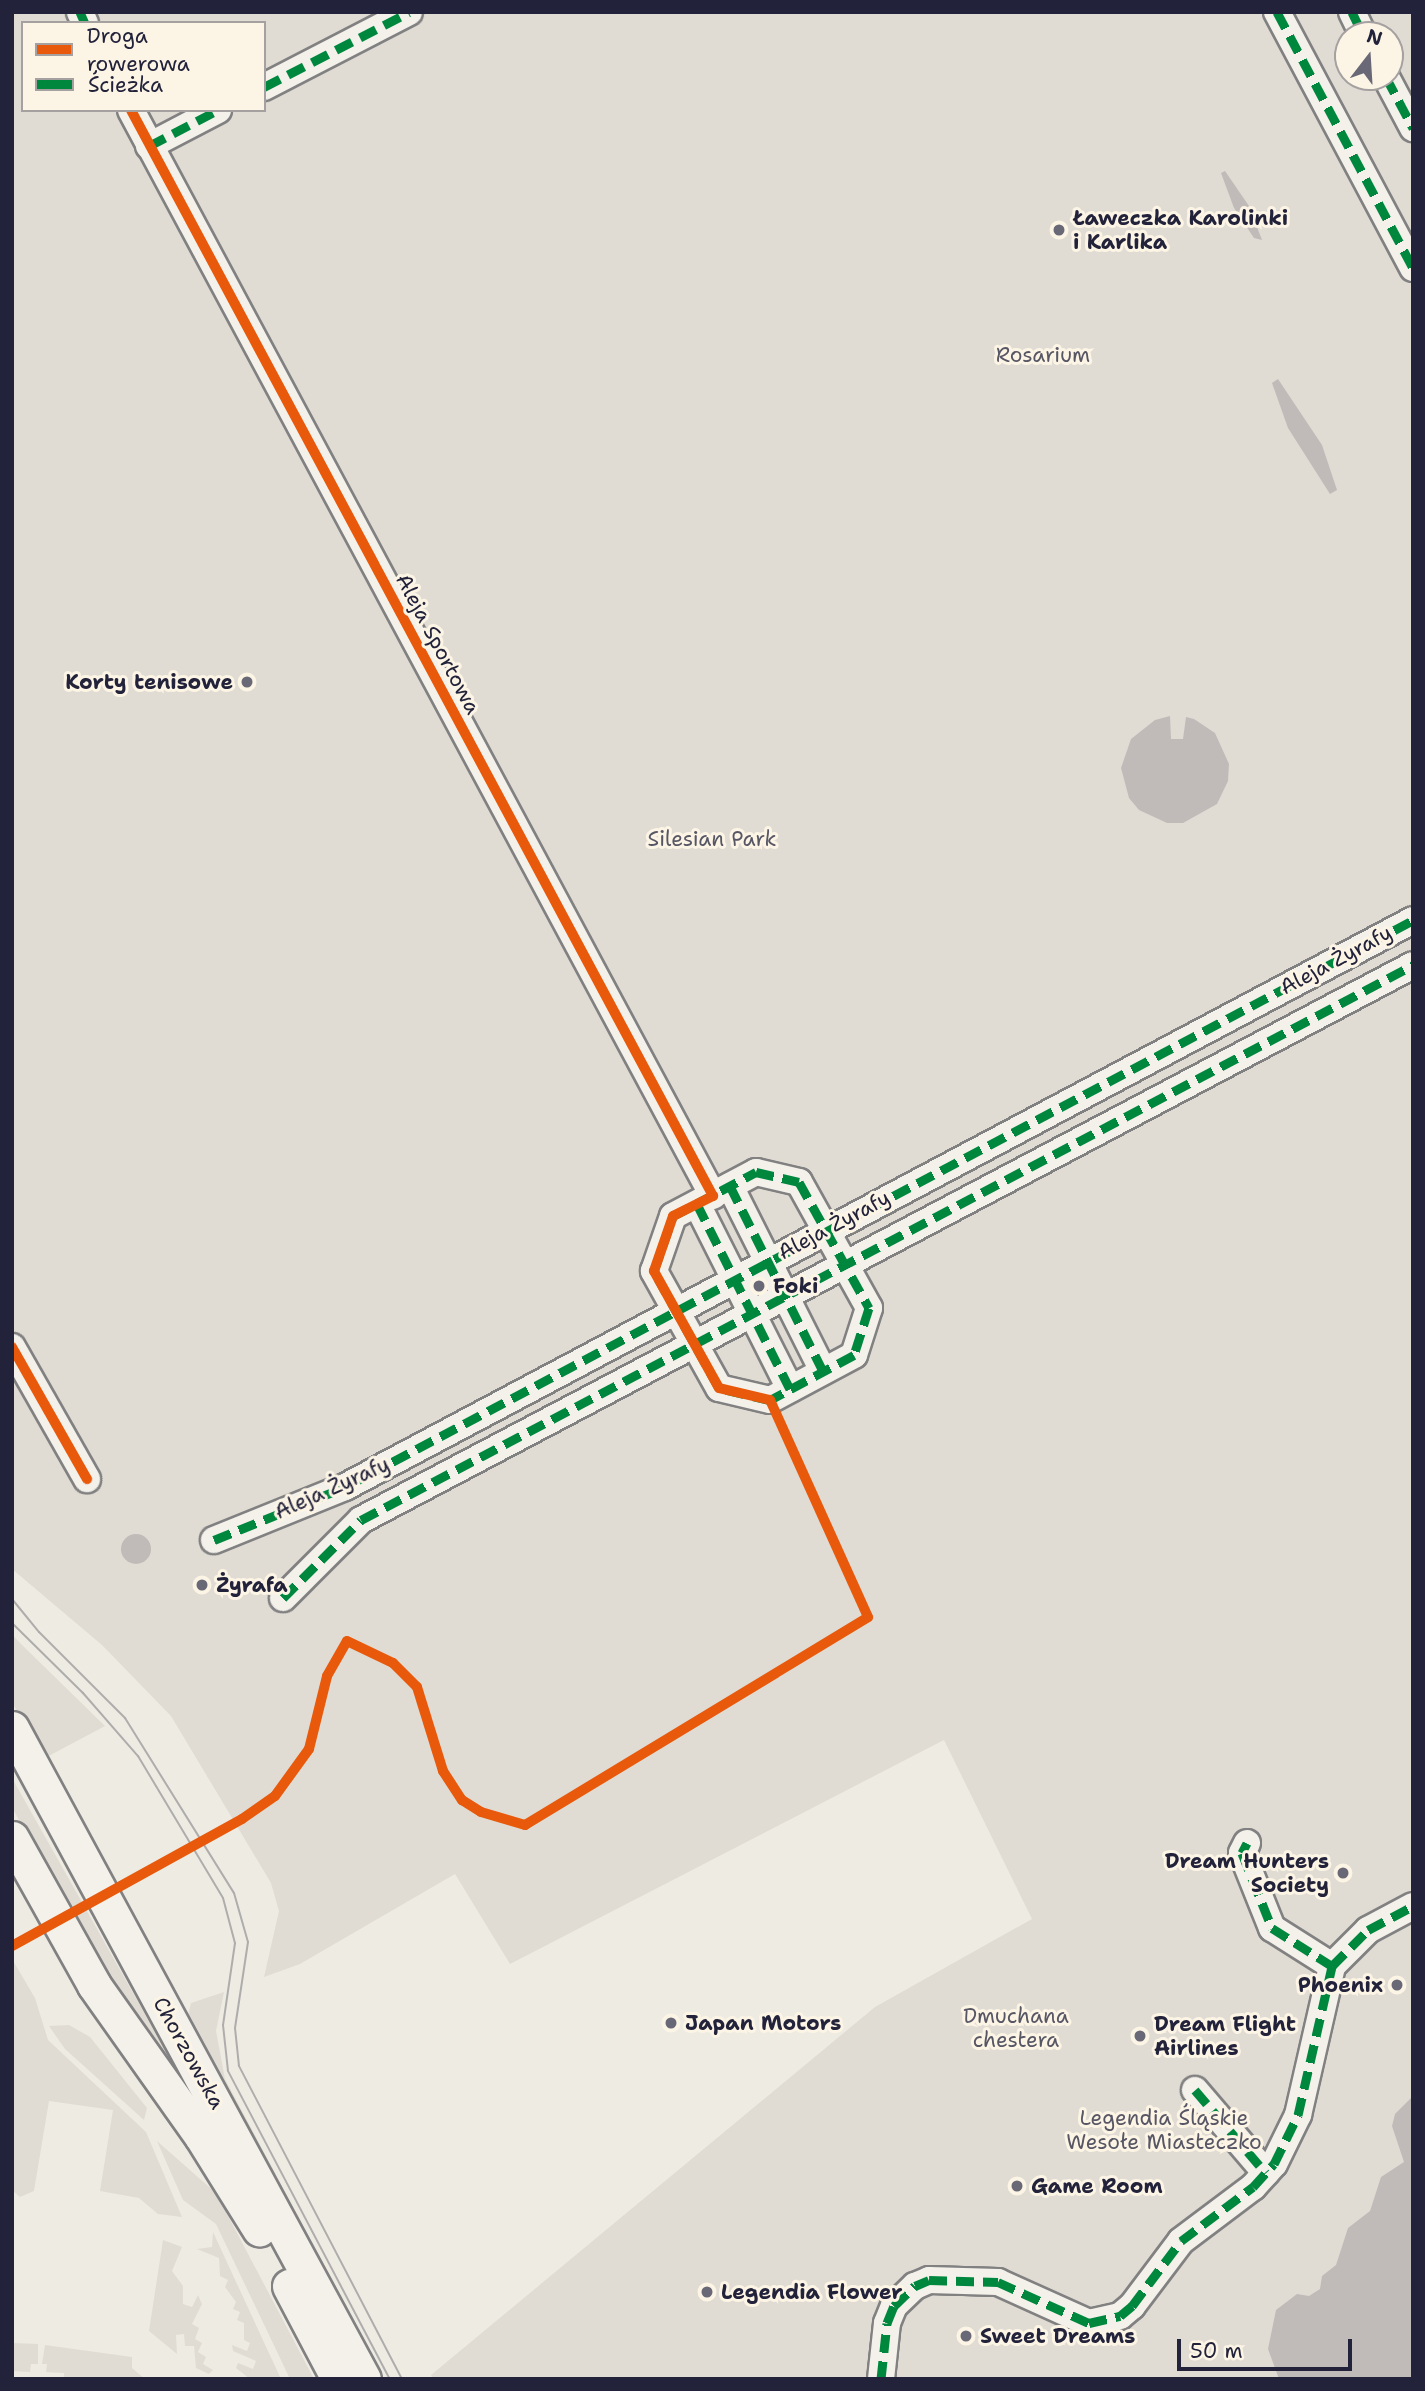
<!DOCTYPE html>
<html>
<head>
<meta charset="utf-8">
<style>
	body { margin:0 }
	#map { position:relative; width:1425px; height:2391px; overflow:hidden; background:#eeebe3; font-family:"Shantell Sans",sans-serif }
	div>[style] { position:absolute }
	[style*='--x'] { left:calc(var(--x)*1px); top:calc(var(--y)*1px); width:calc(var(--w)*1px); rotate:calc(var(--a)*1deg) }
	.green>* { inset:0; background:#e0dcd3 }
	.water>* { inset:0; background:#c0bbb8 }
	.round { border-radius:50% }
	.roads { filter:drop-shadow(2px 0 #828182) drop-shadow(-2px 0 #828182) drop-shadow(0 2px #828182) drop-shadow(0 -2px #828182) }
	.minor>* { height:26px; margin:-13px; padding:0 13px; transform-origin:13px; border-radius:13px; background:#f4f1eb }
	.major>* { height:33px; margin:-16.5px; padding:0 16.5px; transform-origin:16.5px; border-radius:16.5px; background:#f4f1eb }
	.tram>* { height:2px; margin:-1px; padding:0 1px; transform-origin:1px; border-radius:1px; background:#afadac }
	.quiet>* { height:9px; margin-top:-4.5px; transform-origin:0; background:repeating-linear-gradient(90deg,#00873e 0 18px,transparent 0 27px) }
	.cycleway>* { height:10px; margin:-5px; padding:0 5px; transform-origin:5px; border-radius:5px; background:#e8590c }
	.dots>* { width:19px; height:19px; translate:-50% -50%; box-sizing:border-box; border:4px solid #fcf5e5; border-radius:50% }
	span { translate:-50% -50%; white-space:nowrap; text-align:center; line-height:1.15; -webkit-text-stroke:6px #fcf5e5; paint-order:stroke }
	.poi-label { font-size:21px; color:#22223b; font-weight:700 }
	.left { translate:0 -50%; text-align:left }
	.right { translate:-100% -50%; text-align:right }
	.park-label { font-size:21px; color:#575665 }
	.street-label { font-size:21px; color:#22223b }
	.frame { position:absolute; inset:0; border:14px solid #22223b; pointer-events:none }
	.legend { position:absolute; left:21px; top:21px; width:245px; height:91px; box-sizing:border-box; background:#fcf5e5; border:2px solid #a5a1a1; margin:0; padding:9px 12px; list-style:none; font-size:21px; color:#22223b }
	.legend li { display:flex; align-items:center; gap:14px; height:35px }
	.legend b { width:35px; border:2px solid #a5a1a1 }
	.north { position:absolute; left:1334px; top:21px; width:70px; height:70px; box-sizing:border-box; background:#fcf5e5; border:2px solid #a5a1a1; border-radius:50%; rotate:17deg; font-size:19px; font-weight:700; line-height:28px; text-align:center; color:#22223b }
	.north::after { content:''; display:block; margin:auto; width:24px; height:32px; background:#696876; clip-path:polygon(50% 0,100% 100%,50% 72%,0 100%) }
	.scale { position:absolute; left:1177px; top:2339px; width:175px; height:32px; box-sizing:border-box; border:4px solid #22223b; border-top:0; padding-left:9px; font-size:21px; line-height:24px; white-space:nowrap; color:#22223b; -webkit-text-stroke:5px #fcf5e5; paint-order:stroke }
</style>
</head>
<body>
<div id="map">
	<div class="green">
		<div style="clip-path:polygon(evenodd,12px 12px,1413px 12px,1413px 2379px,433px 2379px,431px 2375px,875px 2007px,1032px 1919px,944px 1740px,510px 1964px,455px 1874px,300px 1964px,264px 1977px,279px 1911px,271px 1883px,171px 1716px,102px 1645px,12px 1569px,12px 12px,23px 23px,264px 23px,264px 110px,23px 110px,23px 23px,12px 12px,1348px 35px,1390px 35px,1390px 77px,1348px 77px,1348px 35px)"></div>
		<div style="clip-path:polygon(12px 1634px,18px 1641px,105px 1726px,43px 1759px,12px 1702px)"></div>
		<div style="clip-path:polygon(12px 1778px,173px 2064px,171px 2068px,97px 1965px,12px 1807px)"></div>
		<div style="clip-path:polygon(12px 1959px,35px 1998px,48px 2040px,146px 2132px,182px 2217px,158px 2214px,139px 2198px,100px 2191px,113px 2110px,49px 2101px,34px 2191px,20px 2197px,12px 2190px)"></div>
		<div style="clip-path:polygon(224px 1992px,216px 2031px,225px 2079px,359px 2331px,353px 2327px,187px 2019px,191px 2003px)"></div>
		<div style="clip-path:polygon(69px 2025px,90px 2037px,147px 2108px,144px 2120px,65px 2049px,49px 2026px)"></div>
		<div style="clip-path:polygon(157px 2141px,216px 2193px,314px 2379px,290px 2379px,216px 2224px,183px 2200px)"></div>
		<div style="clip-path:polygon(213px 2232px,281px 2379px,250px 2379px,236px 2368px,238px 2363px,253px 2369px,256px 2361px,233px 2351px,232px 2345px,247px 2351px,250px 2343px,244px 2340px,244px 2323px,237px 2320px,240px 2312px,233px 2309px,236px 2302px,225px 2287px,228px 2280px,220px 2276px,219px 2258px,197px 2249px,212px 2247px)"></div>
		<div style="clip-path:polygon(163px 2240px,182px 2247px,172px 2271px,183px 2286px,183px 2304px,192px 2307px,198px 2295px,202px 2304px,192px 2324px,199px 2328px,195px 2339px,202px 2343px,198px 2352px,206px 2357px,203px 2364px,213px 2370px,209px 2374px,196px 2368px,194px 2346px,185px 2346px,184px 2334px,176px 2335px,177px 2354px,149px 2331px)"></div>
		<div style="clip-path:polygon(12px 2343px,38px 2344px,38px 2364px,31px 2364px,30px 2372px,13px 2371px,12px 2379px)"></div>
		<div style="clip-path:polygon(45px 2345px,132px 2357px,132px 2368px,145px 2379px,64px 2379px,64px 2373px,46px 2372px,47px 2364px,42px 2364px)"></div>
	</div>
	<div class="water">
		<div style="clip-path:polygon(1225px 171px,1249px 206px,1262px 240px,1254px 238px,1234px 208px,1221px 173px)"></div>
		<div style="clip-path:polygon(1278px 379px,1322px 445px,1337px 490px,1330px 494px,1288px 428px,1272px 383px)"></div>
		<div style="clip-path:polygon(1170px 716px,1171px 739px,1183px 739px,1186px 717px,1194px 719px,1215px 733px,1229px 764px,1228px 781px,1217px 804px,1183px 823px,1167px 823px,1139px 810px,1129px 798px,1121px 768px,1131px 739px,1155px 720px)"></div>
		<div class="round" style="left:121px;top:1534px;width:30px;height:30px"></div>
		<div style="clip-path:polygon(1413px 2096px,1413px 2379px,1279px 2379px,1268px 2349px,1276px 2310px,1297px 2294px,1309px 2296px,1320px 2289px,1322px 2276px,1336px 2265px,1348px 2228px,1370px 2211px,1381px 2177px,1404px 2162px,1392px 2126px,1395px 2114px)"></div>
	</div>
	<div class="roads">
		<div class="minor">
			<div style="--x:80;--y:12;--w:12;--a:66"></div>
			<div style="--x:1277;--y:12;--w:290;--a:62"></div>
			<div style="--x:1352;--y:12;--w:25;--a:64"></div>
			<div style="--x:1386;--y:77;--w:58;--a:62.1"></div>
			<div style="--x:264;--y:87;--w:163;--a:-27.3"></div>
			<div style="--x:131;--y:110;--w:1232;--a:61.81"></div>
			<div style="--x:149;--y:146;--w:78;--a:-27.6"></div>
			<div style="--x:756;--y:1172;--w:44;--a:13.1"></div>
			<div style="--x:799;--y:1182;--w:144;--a:60.9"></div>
			<div style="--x:869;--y:1308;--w:49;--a:107.7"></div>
			<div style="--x:854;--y:1355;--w:95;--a:151.8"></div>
			<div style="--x:770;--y:1400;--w:52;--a:-166.8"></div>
			<div style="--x:719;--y:1388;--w:134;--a:-119.1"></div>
			<div style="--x:654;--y:1271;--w:58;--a:-70.9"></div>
			<div style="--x:673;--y:1216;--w:94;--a:-27.9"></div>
			<div style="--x:730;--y:1186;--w:207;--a:63.3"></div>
			<div style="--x:697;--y:1204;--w:207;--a:63.3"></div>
			<div style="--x:12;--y:1347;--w:152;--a:60.4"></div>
			<div style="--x:214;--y:1540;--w:141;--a:-22"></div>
			<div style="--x:345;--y:1487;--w:1209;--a:-27.96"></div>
			<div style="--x:283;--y:1598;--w:110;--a:-45"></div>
			<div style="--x:361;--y:1520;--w:1189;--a:-27.81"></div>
			<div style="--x:1247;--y:1843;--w:11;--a:117"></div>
			<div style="--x:1242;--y:1853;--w:81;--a:68.2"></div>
			<div style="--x:1272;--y:1928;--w:71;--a:32.3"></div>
			<div style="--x:1195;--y:2090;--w:109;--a:49.5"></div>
			<div style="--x:881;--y:2379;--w:56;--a:-83.9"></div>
			<div style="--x:887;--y:2323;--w:18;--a:-68"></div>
			<div style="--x:894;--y:2306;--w:29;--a:-44"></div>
			<div style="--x:915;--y:2286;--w:15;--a:-23"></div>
			<div style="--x:929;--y:2280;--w:69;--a:1.7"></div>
			<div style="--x:998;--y:2282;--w:100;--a:24.3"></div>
			<div style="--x:1089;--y:2323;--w:32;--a:-13"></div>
			<div style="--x:1120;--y:2316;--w:16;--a:-40"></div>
			<div style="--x:1132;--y:2306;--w:81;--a:-53"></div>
			<div style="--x:1181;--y:2241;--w:90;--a:-36.9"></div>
			<div style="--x:1253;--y:2187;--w:31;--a:-48"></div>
			<div style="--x:1274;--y:2164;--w:55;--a:-63.9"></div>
			<div style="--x:1298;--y:2115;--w:153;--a:-77.1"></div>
			<div style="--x:1332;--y:1966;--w:51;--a:-45"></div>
			<div style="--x:1368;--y:1930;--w:51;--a:-28.1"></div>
		</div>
		<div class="major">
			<div style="--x:12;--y:1728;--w:740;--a:61.6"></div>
			<div style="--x:12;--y:1838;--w:168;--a:60.8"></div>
			<div style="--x:94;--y:1985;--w:185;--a:54.7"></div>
			<div style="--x:201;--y:2136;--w:110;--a:58.1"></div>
			<div style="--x:289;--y:2286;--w:105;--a:62.2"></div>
		</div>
	</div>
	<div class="tram">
		<div style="--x:12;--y:1599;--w:43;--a:50.7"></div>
		<div style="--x:39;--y:1632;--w:122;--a:45"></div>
		<div style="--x:125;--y:1718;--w:206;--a:58.1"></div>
		<div style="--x:234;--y:1893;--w:51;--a:74.1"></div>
		<div style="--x:248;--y:1942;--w:87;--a:98.6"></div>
		<div style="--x:235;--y:2028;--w:38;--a:84"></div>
		<div style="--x:239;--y:2066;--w:353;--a:62.5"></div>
		<div style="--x:12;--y:1623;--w:100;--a:44.6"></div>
		<div style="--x:83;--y:1693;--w:84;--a:48.9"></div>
		<div style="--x:138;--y:1756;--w:165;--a:59.1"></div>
		<div style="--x:223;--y:1898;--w:47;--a:75.1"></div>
		<div style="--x:235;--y:1943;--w:83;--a:98.3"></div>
		<div style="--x:223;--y:2025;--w:46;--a:83.8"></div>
		<div style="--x:228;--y:2071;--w:348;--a:62.3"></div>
	</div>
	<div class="quiet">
		<div style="--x:80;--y:12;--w:12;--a:66"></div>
		<div style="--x:1277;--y:12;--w:290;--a:62"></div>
		<div style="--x:1352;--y:12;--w:25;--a:64"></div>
		<div style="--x:1386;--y:77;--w:58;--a:62.1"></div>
		<div style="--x:264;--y:87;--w:163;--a:-27.3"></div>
		<div style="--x:149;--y:146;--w:78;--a:-27.6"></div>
		<div style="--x:756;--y:1172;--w:44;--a:13.1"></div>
		<div style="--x:799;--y:1182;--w:144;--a:60.9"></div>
		<div style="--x:869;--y:1308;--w:49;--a:107.7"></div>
		<div style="--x:854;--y:1355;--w:95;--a:151.8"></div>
		<div style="--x:770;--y:1400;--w:52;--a:-166.8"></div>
		<div style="--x:719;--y:1388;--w:134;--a:-119.1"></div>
		<div style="--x:654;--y:1271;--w:58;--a:-70.9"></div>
		<div style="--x:673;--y:1216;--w:94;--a:-27.9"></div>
		<div style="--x:730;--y:1186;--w:207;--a:63.3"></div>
		<div style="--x:697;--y:1204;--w:207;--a:63.3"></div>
		<div style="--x:214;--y:1540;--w:141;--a:-22"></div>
		<div style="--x:345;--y:1487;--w:1209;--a:-27.96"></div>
		<div style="--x:283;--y:1598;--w:110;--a:-45"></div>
		<div style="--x:361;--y:1520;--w:1189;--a:-27.81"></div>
		<div style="--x:1247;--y:1843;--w:11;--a:117"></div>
		<div style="--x:1242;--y:1853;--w:81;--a:68.2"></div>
		<div style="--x:1272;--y:1928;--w:71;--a:32.3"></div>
		<div style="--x:1195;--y:2090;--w:109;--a:49.5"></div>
		<div style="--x:881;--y:2379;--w:56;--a:-83.9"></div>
		<div style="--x:887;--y:2323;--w:18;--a:-68"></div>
		<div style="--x:894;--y:2306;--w:29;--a:-44"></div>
		<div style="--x:915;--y:2286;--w:15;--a:-23"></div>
		<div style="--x:929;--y:2280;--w:69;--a:1.7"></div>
		<div style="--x:998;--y:2282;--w:100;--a:24.3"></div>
		<div style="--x:1089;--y:2323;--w:32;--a:-13"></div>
		<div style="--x:1120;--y:2316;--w:16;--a:-40"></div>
		<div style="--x:1132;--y:2306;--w:81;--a:-53"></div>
		<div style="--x:1181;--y:2241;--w:90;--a:-36.9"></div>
		<div style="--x:1253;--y:2187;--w:31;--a:-48"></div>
		<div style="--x:1274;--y:2164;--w:55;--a:-63.9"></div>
		<div style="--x:1298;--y:2115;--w:153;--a:-77.1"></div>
		<div style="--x:1332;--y:1966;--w:51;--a:-45"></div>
		<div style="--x:1368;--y:1930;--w:51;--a:-28.1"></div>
	</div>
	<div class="cycleway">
		<div style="--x:12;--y:1347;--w:152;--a:60.4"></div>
		<div style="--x:12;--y:1946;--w:263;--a:-28.9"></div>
		<div style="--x:242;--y:1819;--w:40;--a:-34.9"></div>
		<div style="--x:275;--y:1796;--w:58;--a:-54.1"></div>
		<div style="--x:309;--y:1749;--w:75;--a:-76.1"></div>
		<div style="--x:327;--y:1676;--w:40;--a:-60.3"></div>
		<div style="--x:347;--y:1641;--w:51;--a:25.6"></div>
		<div style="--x:393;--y:1663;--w:34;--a:45"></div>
		<div style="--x:417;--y:1687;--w:88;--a:72.8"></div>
		<div style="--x:443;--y:1771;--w:35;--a:57"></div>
		<div style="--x:462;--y:1800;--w:22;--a:32"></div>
		<div style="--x:481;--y:1812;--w:46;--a:16.5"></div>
		<div style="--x:525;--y:1825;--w:401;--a:-31.2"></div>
		<div style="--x:868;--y:1617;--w:238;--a:-114.3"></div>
		<div style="--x:770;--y:1400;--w:52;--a:-166.8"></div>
		<div style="--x:719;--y:1388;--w:134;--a:-119.1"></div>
		<div style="--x:654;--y:1271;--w:58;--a:-70.9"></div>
		<div style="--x:673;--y:1216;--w:45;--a:-26.6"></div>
		<div style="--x:713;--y:1196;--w:1232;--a:-118.19"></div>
	</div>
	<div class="dots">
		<div style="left:1059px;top:230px;background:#696876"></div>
		<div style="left:247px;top:682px;background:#696876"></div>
		<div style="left:759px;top:1286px;background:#696876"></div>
		<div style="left:202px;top:1585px;background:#696876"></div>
		<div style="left:1343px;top:1873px;background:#696876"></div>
		<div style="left:1397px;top:1985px;background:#696876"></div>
		<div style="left:671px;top:2023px;background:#696876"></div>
		<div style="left:1140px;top:2036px;background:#696876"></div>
		<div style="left:1017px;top:2186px;background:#696876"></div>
		<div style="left:707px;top:2292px;background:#696876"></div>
		<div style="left:966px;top:2336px;background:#696876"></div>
	</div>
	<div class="poi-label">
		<span class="left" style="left:1073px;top:230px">Ławeczka Karolinki<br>i Karlika</span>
		<span class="right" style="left:233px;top:682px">Korty tenisowe</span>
		<span class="left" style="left:773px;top:1286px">Foki</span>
		<span class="left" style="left:216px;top:1585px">Żyrafa</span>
		<span class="right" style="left:1329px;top:1873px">Dream Hunters<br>Society</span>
		<span class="right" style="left:1383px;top:1985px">Phoenix</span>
		<span class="left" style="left:685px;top:2023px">Japan Motors</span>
		<span class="left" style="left:1154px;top:2036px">Dream Flight<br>Airlines</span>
		<span class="left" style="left:1031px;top:2186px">Game Room</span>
		<span class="left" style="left:721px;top:2292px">Legendia Flower</span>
		<span class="left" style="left:980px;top:2336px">Sweet Dreams</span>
	</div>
	<div class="park-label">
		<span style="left:1043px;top:355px">Rosarium</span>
		<span style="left:712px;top:839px">Silesian Park</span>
		<span style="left:1016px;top:2028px">Dmuchana<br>chestera</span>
		<span style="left:1164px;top:2130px">Legendia Śląskie<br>Wesołe Miasteczko</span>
	</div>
	<div class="street-label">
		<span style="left:438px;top:644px;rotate:62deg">Aleja Sportowa</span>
		<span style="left:1336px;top:960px;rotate:-28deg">Aleja Żyrafy</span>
		<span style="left:834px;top:1225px;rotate:-28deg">Aleja Żyrafy</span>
		<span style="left:332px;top:1488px;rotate:-24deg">Aleja Żyrafy</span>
		<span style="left:189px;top:2053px;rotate:61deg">Chorzowska</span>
	</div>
	<div class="frame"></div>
	<ul class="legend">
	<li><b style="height:9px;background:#e8590c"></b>Droga rowerowa</li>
	<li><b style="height:9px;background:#00873e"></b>Ścieżka</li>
	</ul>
	<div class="north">N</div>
	<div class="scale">50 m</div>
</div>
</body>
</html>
